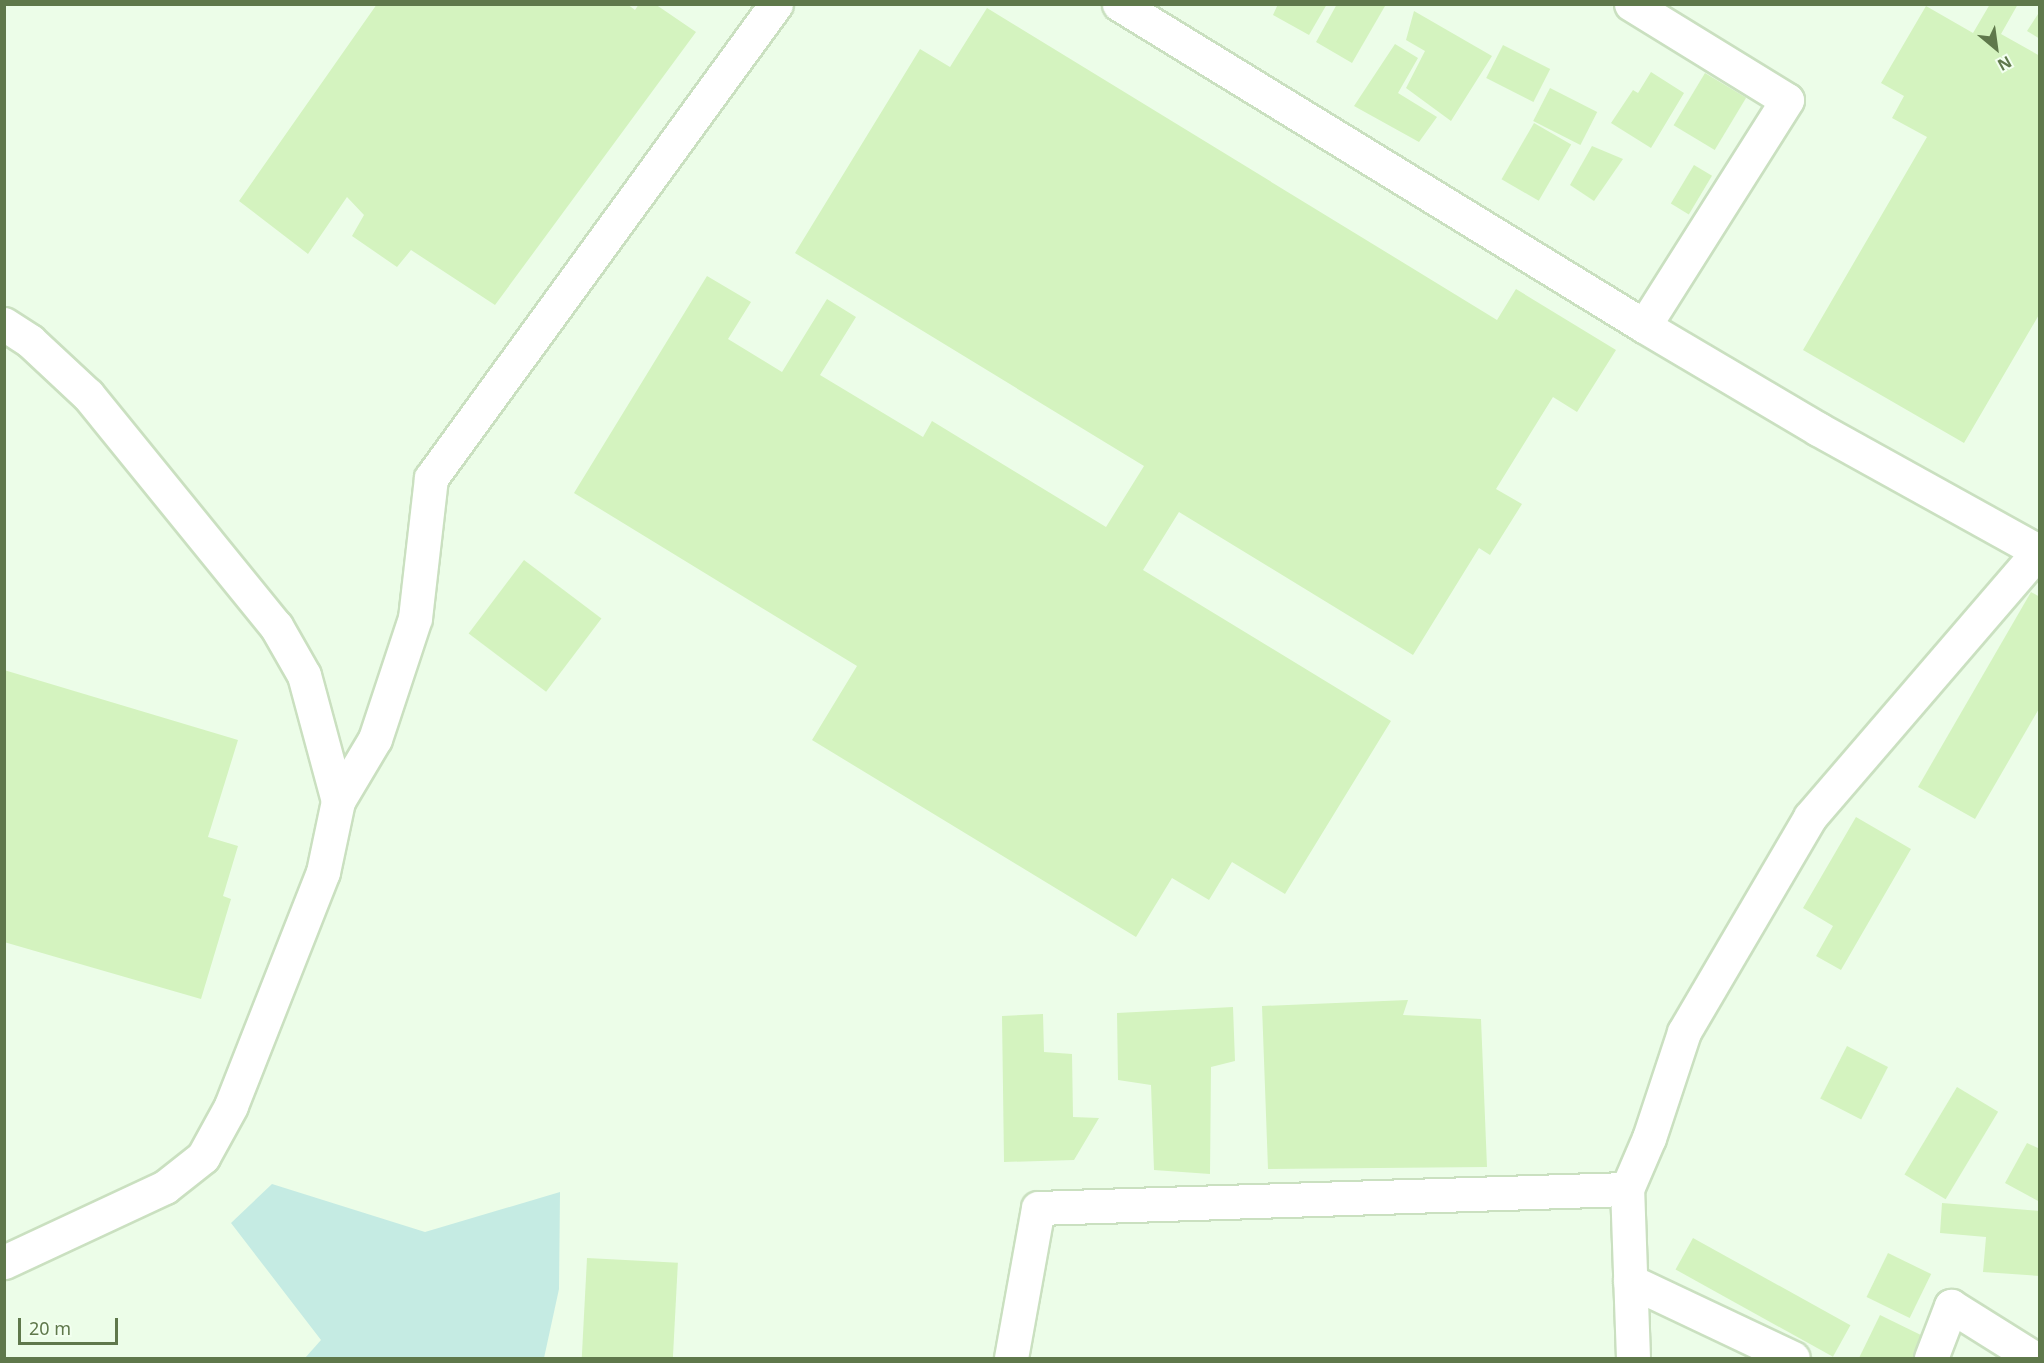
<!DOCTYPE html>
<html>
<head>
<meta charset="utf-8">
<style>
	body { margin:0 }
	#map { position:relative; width:2044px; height:1363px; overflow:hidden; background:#ecfde8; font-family:"Noto Sans",sans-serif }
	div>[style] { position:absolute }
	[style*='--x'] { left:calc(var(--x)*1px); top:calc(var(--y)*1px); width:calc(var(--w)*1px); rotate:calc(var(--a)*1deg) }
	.green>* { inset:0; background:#c5ebe3 }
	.building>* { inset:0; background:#d4f3bf; transform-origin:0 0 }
	.roads { filter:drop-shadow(2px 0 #cae0c0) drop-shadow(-2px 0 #cae0c0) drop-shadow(0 2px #cae0c0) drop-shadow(0 -2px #cae0c0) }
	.minor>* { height:33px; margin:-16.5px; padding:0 16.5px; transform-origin:16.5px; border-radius:16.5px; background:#fff }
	span { translate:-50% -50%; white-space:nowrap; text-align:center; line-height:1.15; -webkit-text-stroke:5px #f2ffef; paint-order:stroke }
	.frame { position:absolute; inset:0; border:6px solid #5f784b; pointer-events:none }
	.north { position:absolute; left:1966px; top:18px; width:60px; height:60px; -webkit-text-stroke:4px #f2ffef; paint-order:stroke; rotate:151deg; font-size:16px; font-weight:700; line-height:24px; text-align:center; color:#5f784b }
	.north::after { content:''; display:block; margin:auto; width:21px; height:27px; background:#5f784b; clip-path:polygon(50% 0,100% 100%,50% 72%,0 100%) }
	.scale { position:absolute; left:18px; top:1318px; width:100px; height:27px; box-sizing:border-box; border:3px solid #5f784b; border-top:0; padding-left:8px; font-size:18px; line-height:21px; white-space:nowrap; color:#5f784b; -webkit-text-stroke:4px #f2ffef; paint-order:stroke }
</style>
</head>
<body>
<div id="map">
	<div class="green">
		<div style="clip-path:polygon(272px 1184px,425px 1232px,560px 1192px,559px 1289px,544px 1358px,305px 1358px,321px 1340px,231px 1223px)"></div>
	</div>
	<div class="building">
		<div style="clip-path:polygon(377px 4px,627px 4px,635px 10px,639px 4px,655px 4px,696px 32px,495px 305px,411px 250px,397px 267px,352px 236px,364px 215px,347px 197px,308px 254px,239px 201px)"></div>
		<div style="clip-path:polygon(1278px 4px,1327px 4px,1309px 35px,1273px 15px)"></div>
		<div style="clip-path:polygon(1337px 4px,1385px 6px,1352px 63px,1316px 42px)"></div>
		<div style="clip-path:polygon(1990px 4px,2018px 4px,2001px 34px,2040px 56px,2040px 313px,1964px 443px,1803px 350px,1927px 137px,1892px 118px,1904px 96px,1881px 83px,1926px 6px,1973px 33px)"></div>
		<div style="clip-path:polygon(987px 8px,1497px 320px,1516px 289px,1616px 350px,1577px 412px,1553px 397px,1496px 489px,1522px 504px,1490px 555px,1479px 548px,1413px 655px,1179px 512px,1143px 570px,1391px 721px,1285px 894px,1232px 862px,1209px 900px,1172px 878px,1136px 937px,812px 740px,857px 666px,574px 493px,707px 276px,751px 302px,728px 339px,782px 372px,827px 299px,856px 317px,820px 375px,923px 437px,932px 421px,1106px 527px,1144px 466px,795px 253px,920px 49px,950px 67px)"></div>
		<div style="clip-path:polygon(1414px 11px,1492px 56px,1451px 121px,1406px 88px,1425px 51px,1406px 40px)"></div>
		<div style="clip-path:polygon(2040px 11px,2040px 39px,2027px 31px)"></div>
		<div style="clip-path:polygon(1395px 44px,1418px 58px,1398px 93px,1437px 117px,1419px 142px,1354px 106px)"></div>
		<div style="left:1503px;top:45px;width:53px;height:37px;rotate:27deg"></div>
		<div style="clip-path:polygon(1651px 72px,1684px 93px,1651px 148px,1611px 123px,1633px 90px,1638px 93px)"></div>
		<div style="left:1705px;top:73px;width:48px;height:61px;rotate:31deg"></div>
		<div style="left:1550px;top:88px;width:53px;height:37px;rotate:27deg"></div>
		<div style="left:1534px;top:123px;width:43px;height:65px;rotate:30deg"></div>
		<div style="clip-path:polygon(1592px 146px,1623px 159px,1594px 201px,1570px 185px)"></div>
		<div style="left:1694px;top:165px;width:21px;height:45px;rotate:31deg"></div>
		<div style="left:524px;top:560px;width:97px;height:92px;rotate:37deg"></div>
		<div style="clip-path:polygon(2031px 592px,2040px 597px,2040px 707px,1975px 819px,1918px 787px)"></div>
		<div style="clip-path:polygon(4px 670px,238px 740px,208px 837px,238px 846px,223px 896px,231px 899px,201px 999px,4px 942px)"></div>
		<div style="clip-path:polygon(1856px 817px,1911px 849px,1841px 970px,1816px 956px,1833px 926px,1803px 908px)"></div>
		<div style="clip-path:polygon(1408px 1000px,1403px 1015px,1481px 1019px,1487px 1167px,1268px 1169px,1262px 1006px)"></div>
		<div style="clip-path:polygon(1233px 1007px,1235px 1061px,1211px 1067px,1210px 1174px,1154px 1170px,1151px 1085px,1118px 1080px,1117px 1013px)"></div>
		<div style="clip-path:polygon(1043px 1014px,1044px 1052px,1072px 1054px,1073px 1117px,1099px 1118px,1074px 1160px,1004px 1162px,1002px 1016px)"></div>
		<div style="left:1847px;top:1046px;width:46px;height:59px;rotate:27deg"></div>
		<div style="left:1957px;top:1087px;width:48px;height:102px;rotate:31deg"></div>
		<div style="clip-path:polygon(2027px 1143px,2040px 1149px,2040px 1202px,2005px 1183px)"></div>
		<div style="clip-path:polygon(1942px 1203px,2040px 1211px,2040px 1276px,1983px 1272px,1986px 1237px,1940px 1233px)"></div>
		<div style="left:1693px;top:1238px;width:180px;height:36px;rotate:29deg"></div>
		<div style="left:1888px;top:1253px;width:48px;height:49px;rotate:26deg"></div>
		<div style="left:587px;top:1258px;width:91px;height:100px;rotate:3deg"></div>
		<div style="clip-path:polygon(1880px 1315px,1927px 1338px,1918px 1358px,1859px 1358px)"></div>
	</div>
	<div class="roads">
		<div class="minor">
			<div style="--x:1119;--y:4;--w:616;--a:31.52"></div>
			<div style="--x:1644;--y:326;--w:202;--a:30.6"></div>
			<div style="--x:1818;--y:429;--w:254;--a:29"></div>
			<div style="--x:1631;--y:4;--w:183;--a:31.6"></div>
			<div style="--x:1787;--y:100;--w:267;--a:122.3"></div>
			<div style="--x:4;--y:324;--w:31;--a:33"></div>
			<div style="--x:30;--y:341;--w:79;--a:43"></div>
			<div style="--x:88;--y:395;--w:298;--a:50.9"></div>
			<div style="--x:276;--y:626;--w:56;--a:60.3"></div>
			<div style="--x:304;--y:675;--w:131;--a:74.9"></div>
			<div style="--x:338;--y:801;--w:73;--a:101.9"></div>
			<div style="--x:323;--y:872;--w:251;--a:111.5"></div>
			<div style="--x:231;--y:1106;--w:58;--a:118.8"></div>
			<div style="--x:203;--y:1157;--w:48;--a:141.7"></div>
			<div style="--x:165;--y:1187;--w:178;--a:155"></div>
			<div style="--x:338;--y:801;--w:72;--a:-59.2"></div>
			<div style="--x:375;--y:739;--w:127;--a:-71.7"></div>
			<div style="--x:415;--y:618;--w:141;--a:-83.5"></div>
			<div style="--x:431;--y:478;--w:586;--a:-53.95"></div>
			<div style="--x:1630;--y:1281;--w:180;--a:25.3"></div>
			<div style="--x:1011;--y:1358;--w:152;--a:-79.8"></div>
			<div style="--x:1038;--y:1208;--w:589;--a:-1.85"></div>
			<div style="--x:1633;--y:1358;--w:169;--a:-92"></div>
			<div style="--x:1627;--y:1189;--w:56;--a:-66.7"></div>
			<div style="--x:1649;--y:1138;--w:112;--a:-71.7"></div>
			<div style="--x:1684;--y:1032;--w:249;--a:-59.6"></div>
			<div style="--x:1810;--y:817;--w:351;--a:-49.3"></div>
			<div style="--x:1931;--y:1358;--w:56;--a:-69"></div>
			<div style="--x:1951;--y:1306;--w:98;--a:32.1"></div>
		</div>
	</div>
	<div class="frame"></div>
	<div class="north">N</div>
	<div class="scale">20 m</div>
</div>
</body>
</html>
